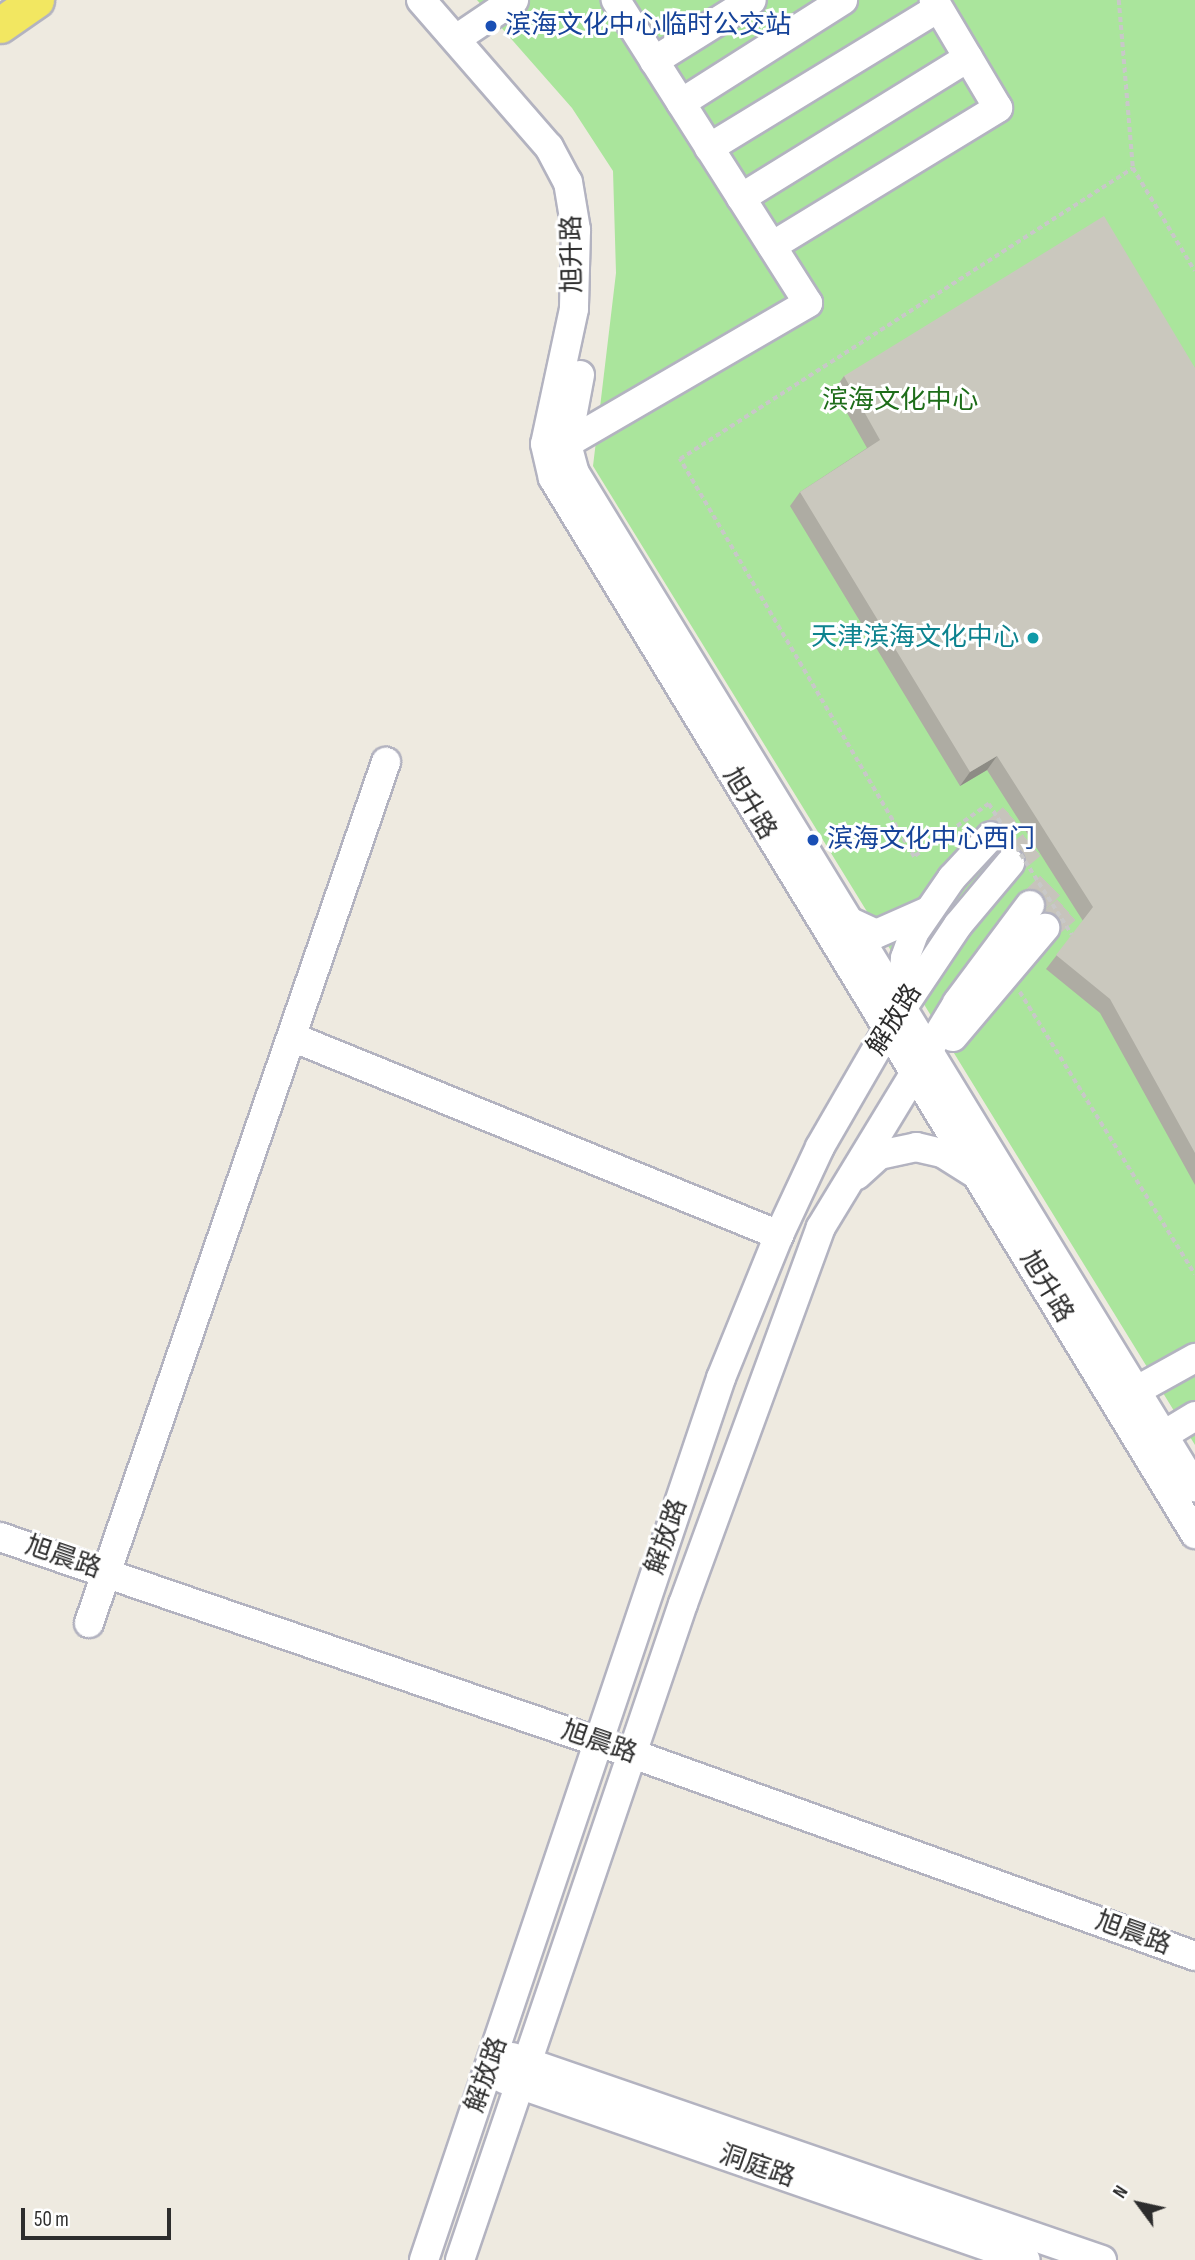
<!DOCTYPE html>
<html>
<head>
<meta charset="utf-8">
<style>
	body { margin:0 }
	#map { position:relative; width:1195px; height:2260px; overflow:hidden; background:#eeeae0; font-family:"Sofia Sans Condensed","Noto Sans SC",sans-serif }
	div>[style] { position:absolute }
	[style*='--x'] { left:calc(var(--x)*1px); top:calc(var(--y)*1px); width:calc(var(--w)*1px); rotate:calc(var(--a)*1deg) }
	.green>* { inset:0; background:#aae59c }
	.minor-tunnel>* { height:28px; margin-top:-14px; transform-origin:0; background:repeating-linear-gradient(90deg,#c7c4bc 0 28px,transparent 0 42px) }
	.path>* { height:3.5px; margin-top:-1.75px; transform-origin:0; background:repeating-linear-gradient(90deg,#c8c8c8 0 5px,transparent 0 8.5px) }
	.roads { filter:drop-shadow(2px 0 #b3b3c0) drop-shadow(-2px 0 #b3b3c0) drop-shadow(0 2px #b3b3c0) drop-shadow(0 -2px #b3b3c0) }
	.minor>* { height:28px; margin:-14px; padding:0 14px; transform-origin:14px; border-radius:14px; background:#fff }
	.major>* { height:35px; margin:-17.5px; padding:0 17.5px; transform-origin:17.5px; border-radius:17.5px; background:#f2e761 }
	.path-bridge>* { height:3.5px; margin-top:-1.75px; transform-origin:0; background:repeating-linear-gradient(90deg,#c8c8c8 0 5px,transparent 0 8.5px) }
	.wall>* { inset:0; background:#aeaca3 }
	.shaded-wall>* { inset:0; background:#8d8c85 }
	.building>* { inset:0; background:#cac8be }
	.dots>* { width:19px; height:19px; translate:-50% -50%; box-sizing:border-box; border:4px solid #fff; border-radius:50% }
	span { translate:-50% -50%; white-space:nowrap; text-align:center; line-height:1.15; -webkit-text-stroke:6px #fff; paint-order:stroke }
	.transit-label { font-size:26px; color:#164399 }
	.left { translate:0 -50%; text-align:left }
	.street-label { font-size:26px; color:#2d2d2d }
	.park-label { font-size:26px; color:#1e6d1a }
	.culture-label { font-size:26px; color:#0d838f }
	.right { translate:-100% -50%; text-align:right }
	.north { position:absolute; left:1104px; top:2169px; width:70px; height:70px; -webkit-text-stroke:5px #fff; paint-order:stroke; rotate:303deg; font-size:19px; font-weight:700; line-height:28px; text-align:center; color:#2d2d2d }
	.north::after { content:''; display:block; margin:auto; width:24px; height:32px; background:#2d2d2d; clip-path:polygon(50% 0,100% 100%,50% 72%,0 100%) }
	.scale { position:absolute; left:21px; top:2208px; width:150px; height:32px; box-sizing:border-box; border:4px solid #2d2d2d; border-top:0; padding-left:9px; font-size:21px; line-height:24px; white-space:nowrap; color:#2d2d2d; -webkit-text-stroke:5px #fff; paint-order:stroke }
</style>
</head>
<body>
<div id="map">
	<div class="green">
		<div style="clip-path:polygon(477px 0,1195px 0,1195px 1445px,593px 466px,616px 273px,613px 171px,572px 108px)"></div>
	</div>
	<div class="minor-tunnel">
		<div style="--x:991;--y:836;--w:69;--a:-40.9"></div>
		<div style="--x:1010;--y:863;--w:69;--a:-39.7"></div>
		<div style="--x:1030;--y:905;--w:74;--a:-43.9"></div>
		<div style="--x:1045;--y:928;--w:75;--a:-40.7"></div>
	</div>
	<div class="path">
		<div style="--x:1119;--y:0;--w:169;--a:85.2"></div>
		<div style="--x:1133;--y:168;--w:120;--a:59"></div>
		<div style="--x:989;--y:804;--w:92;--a:144.8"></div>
		<div style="--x:914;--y:857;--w:462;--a:-120.5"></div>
		<div style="--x:680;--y:459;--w:538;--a:-32.72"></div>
		<div style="--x:1020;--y:992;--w:332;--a:58.2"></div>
	</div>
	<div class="roads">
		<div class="minor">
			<div style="--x:421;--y:0;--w:195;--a:49"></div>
			<div style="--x:549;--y:147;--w:40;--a:62"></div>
			<div style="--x:568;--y:182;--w:49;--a:80.5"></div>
			<div style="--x:576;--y:230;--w:79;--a:91.5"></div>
			<div style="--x:574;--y:309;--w:138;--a:102.1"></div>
			<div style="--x:545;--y:444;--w:35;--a:77"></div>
			<div style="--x:553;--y:478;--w:1236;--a:58.7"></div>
			<div style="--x:456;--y:39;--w:70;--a:-33.9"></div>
			<div style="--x:654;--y:61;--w:115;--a:-31.9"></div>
			<div style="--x:681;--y:103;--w:192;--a:-32.4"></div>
			<div style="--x:709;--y:148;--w:268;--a:-31.4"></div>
			<div style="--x:741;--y:198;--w:267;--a:-31.7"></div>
			<div style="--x:772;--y:246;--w:265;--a:-31.4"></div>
			<div style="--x:998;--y:108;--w:126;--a:-120.7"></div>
			<div style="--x:580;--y:375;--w:70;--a:100.7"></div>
			<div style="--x:567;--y:444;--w:30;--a:75"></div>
			<div style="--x:575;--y:473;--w:1189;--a:58.56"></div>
			<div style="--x:554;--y:451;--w:294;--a:-30.2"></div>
			<div style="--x:808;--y:303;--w:359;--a:-122.4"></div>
			<div style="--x:844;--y:919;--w:35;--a:25"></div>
			<div style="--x:876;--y:934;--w:55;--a:-23.7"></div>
			<div style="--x:901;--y:1007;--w:49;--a:-85.3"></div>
			<div style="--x:905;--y:958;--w:27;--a:-70"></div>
			<div style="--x:914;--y:933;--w:67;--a:-55.4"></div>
			<div style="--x:952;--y:878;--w:57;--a:-47.1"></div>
			<div style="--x:292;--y:1037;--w:526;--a:22.13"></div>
			<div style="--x:953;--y:1037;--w:143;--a:-49.8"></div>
			<div style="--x:857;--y:1175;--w:30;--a:-42"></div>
			<div style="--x:879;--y:1155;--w:38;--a:-12"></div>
			<div style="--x:916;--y:1147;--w:27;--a:13"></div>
			<div style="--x:942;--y:1153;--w:36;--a:32"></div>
			<div style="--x:1121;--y:1399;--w:85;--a:-29"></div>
			<div style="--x:1149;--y:1444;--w:54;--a:-31.3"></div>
			<div style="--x:0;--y:1537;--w:669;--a:18.92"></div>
			<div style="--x:633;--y:1754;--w:597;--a:19.77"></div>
			<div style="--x:89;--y:1623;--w:911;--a:-70.97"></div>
			<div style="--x:512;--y:2057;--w:624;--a:18.99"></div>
			<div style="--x:504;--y:2079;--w:552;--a:19.12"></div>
			<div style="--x:424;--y:2260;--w:931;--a:-71.39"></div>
			<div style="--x:721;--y:1378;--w:154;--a:-67.9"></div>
			<div style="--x:779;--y:1235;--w:97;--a:-65"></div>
			<div style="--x:820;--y:1147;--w:134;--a:-60"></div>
			<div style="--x:887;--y:1031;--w:128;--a:-56.2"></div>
			<div style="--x:958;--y:925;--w:81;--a:-50"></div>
			<div style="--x:460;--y:2260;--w:693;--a:-71.23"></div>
			<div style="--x:683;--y:1604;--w:401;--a:-69.9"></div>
			<div style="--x:821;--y:1227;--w:262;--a:-58.7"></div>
			<div style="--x:957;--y:1003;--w:122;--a:-53.3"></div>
		</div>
		<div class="major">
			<div style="--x:0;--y:25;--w:44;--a:-34.8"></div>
		</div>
	</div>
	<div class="path-bridge">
		<div style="--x:989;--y:804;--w:155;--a:57.6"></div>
	</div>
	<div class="wall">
		<div style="clip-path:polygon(1195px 368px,1195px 1185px,1100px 1013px,1046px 969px,1083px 921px,987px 770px,960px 786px,790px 506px,800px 492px,867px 448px,834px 390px,844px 376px)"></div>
	</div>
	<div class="shaded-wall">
		<div style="clip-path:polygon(997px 756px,987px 770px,960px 786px,970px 772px)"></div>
	</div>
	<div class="building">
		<div style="clip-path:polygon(1104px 216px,1195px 368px,1195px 1153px,1110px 999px,1056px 955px,1093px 907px,997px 756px,970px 772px,800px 492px,880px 440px,844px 376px)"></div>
	</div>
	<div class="dots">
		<div style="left:491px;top:26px;background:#1a4fb4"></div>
		<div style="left:1033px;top:638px;background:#0f9aa8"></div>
		<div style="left:813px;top:840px;background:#1a4fb4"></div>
	</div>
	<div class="transit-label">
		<span class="left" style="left:505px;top:26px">滨海文化中心临时公交站</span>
		<span class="left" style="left:827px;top:840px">滨海文化中心西门</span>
	</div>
	<div class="street-label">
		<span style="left:573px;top:254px;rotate:-91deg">旭升路</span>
		<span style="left:749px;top:804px;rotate:59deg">旭升路</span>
		<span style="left:895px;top:1020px;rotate:-58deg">解放路</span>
		<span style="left:1046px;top:1287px;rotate:59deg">旭升路</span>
		<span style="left:667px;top:1537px;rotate:-71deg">解放路</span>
		<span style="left:63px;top:1558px;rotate:19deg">旭晨路</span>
		<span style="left:599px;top:1743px;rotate:19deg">旭晨路</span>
		<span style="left:1133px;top:1934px;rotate:20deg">旭晨路</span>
		<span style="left:487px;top:2075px;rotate:-71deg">解放路</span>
		<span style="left:757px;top:2167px;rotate:19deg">洞庭路</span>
	</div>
	<div class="park-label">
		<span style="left:900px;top:401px">滨海文化中心</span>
	</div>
	<div class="culture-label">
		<span class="right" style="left:1019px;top:638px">天津滨海文化中心</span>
	</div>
	<div class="north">N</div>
	<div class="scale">50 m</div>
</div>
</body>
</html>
